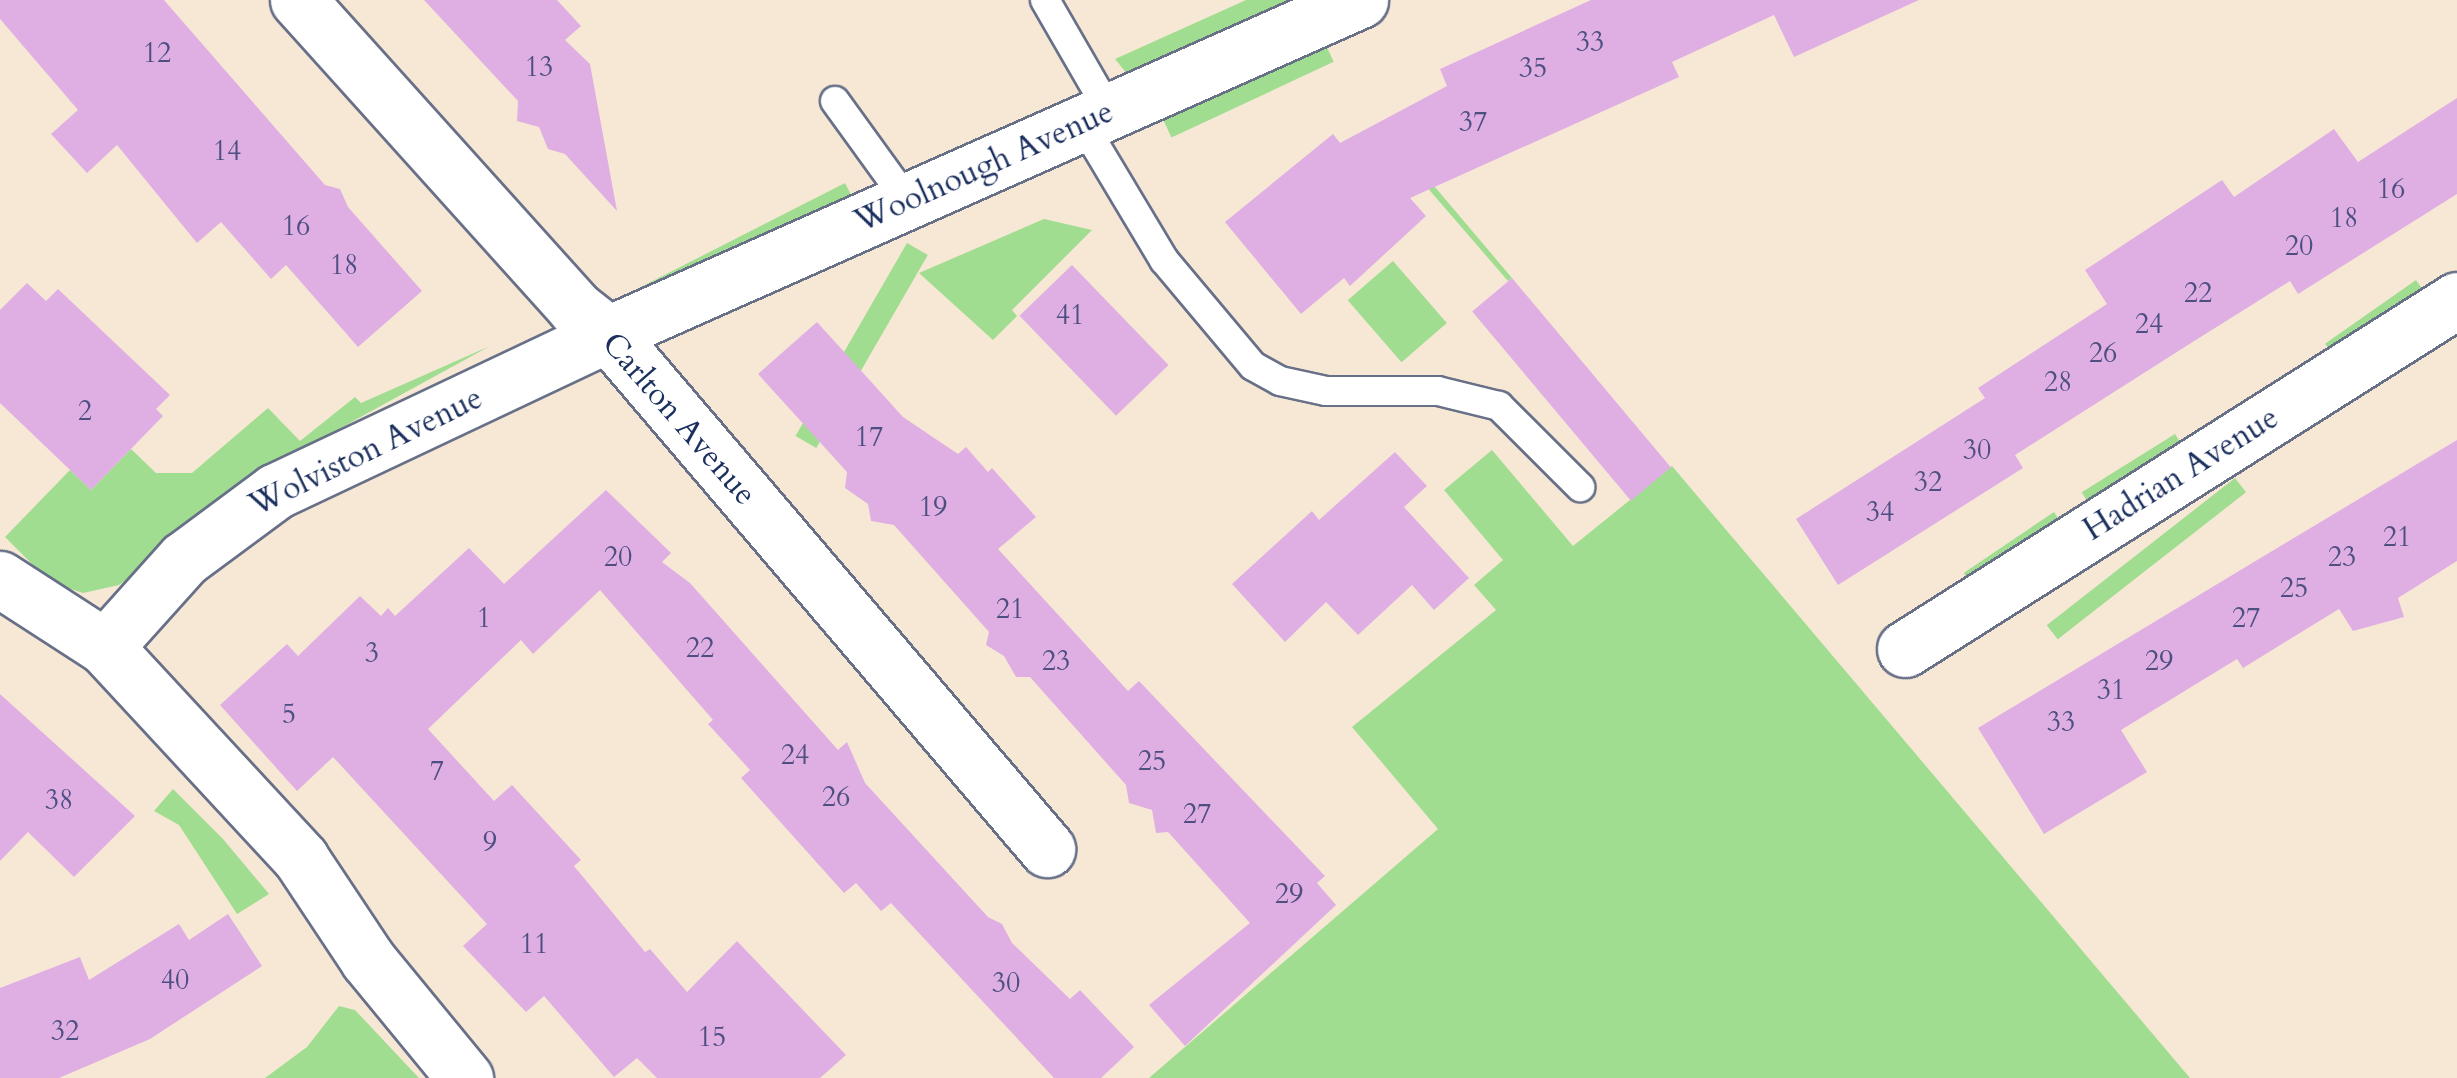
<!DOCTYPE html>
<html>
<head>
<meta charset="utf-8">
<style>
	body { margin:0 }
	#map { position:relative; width:2457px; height:1078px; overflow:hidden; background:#f7e8d5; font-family:Cardo,serif }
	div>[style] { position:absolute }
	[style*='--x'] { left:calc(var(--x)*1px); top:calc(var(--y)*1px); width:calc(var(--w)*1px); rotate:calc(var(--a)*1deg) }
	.green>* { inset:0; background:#a0dd91; transform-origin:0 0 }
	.building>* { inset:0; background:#dfafe4; transform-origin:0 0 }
	.roads { filter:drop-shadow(2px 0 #687088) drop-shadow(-2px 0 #687088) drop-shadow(0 2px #687088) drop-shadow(0 -2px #687088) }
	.lane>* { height:28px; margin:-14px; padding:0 14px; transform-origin:14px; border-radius:14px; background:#fff }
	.street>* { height:55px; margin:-27.5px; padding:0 27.5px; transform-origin:27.5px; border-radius:27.5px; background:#fff }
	span { translate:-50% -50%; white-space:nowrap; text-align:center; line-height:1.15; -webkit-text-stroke:10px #fff; paint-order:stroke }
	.number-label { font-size:28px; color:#4c4f80 }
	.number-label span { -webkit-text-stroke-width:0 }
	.street-label { font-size:32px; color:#1b2f5e }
</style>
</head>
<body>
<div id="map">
	<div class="green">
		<div style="clip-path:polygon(1246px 0,1296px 0,1128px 75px,1115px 59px)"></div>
		<div style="left:1324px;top:41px;width:23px;height:179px;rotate:65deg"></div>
		<div style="clip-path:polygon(1402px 148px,1512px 278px,1508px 281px,1425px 185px)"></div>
		<div style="left:845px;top:183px;width:16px;height:249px;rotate:63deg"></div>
		<div style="clip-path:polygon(1044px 219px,1092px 230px,1012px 310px,1017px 316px,993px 340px,919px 273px)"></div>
		<div style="left:907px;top:243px;width:24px;height:223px;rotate:30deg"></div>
		<div style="left:1393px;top:261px;width:82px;height:60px;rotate:49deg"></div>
		<div style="left:2416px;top:280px;width:19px;height:111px;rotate:55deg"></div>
		<div style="clip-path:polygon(490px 346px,326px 436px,119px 585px,83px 593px,65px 587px,43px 575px,5px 537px,70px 470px,91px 490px,131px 449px,156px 473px,192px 473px,268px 408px,300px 441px,355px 397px,361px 403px)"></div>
		<div style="left:2175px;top:434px;width:19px;height:110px;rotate:58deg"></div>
		<div style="clip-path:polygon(1492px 450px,1573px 546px,1672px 466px,2190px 1078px,1149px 1078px,1438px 829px,1352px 727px,1496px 610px,1474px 585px,1503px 560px,1444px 490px)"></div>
		<div style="left:2235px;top:478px;width:18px;height:239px;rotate:52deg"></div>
		<div style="left:2054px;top:512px;width:18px;height:109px;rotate:56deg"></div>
		<div style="clip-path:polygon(173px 789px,223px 839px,269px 894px,237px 914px,179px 825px,154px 811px)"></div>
		<div style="clip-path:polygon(339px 1006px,355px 1010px,419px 1078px,265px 1078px,307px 1047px)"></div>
	</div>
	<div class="building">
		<div style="clip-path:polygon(0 0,164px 0,325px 185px,340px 189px,348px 207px,422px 291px,358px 347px,286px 265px,271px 279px,221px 222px,197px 243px,117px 145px,87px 173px,51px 134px,78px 110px,0 19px)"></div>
		<div style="clip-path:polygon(424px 0,557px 0,581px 26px,565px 40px,590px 64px,617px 211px,565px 154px,548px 149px,539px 127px,517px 121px,518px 101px)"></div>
		<div style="clip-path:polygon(1591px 0,1919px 0,1794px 57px,1774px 15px,1672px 62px,1679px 77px,1410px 198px,1426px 216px,1350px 286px,1344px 278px,1301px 314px,1225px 222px,1333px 134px,1340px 143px,1447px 86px,1440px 69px)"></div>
		<div style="clip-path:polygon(2457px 98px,2457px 194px,2298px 294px,2290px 281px,2191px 343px,2015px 455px,2023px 468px,1838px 585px,1796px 519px,1985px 398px,1978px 388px,2107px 304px,2085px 270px,2222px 180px,2234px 197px,2334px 129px,2358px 162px)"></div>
		<div style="left:1072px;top:265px;width:139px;height:73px;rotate:46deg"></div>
		<div style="left:1512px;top:278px;width:247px;height:52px;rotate:50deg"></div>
		<div style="clip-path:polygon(27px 283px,46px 301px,58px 289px,170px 395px,156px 409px,163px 416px,91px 490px,0 403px,0 310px)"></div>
		<div style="clip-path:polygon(817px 322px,903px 417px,958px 454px,966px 447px,988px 472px,992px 468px,1036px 517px,998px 549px,1128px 691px,1139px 681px,1325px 876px,1317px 883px,1336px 905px,1185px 1046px,1149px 1005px,1250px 923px,1168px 832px,1156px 833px,1152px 810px,1129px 803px,1126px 785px,1030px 677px,1016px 677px,1004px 656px,986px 645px,989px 632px,894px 525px,871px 521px,868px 504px,845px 488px,847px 472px,758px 374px)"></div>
		<div style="clip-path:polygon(2457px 440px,2457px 561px,2398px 598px,2404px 617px,2353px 631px,2339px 609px,2243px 668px,2237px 659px,2121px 730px,2147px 772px,2044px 834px,1978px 728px)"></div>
		<div style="clip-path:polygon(1395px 452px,1427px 486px,1404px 507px,1469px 578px,1434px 610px,1412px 585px,1358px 635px,1326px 602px,1285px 642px,1232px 584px,1312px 511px,1319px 520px)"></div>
		<div style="clip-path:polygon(606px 490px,671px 553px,662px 562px,690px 583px,838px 750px,847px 742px,865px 783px,988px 917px,1002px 924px,1012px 943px,1070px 999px,1080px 990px,1134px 1047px,1101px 1078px,1054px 1078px,891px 903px,881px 911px,856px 883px,844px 893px,741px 778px,750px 770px,708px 724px,713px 720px,600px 590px,533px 654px,521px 640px,428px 729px,494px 801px,512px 785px,581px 860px,574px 866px,645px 952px,650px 949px,687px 992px,737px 941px,846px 1055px,820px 1078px,657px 1078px,637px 1058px,614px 1077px,544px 996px,526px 1012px,463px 946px,487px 924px,333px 757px,297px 791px,220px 705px,287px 644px,298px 656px,360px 596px,381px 616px,388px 608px,395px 616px,469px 548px,504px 584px)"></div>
		<div style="clip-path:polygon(0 694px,135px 816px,74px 877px,28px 832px,0 861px)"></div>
		<div style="clip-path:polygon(228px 914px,262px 966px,150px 1039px,59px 1078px,0 1078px,0 988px,80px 957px,89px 980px,179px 924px,189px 940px)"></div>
	</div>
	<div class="roads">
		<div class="lane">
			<div style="--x:1045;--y:0;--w:128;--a:60"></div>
			<div style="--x:835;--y:101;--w:125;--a:54.1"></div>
			<div style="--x:1082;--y:123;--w:160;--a:59.1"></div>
			<div style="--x:1164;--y:260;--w:138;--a:50"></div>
			<div style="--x:1253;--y:366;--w:31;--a:29"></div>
			<div style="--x:1280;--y:381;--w:47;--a:12.3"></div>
			<div style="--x:1326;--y:391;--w:112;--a:0"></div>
			<div style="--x:1438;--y:391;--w:63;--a:13.8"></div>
			<div style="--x:1499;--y:406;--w:115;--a:45"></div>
		</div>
		<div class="street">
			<div style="--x:298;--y:0;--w:414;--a:48"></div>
			<div style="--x:575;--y:308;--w:42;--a:38.2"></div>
			<div style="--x:608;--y:334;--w:677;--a:49.55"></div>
			<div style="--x:0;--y:579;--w:125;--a:32.9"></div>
			<div style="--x:105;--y:647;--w:289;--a:47.2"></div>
			<div style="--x:301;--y:859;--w:121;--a:56.4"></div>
			<div style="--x:368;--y:960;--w:153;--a:50.6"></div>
			<div style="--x:105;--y:647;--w:118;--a:-48.1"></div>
			<div style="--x:184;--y:559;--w:114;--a:-36.5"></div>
			<div style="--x:276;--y:491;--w:367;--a:-25.3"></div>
			<div style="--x:608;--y:334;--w:823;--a:-23.95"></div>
			<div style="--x:1905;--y:649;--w:653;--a:-32.3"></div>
		</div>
	</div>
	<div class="number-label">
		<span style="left:1590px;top:42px">33</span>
		<span style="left:157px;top:53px">12</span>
		<span style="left:539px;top:67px">13</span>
		<span style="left:1533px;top:68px">35</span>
		<span style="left:1473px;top:122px">37</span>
		<span style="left:227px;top:151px">14</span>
		<span style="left:2391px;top:189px">16</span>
		<span style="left:2344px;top:218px">18</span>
		<span style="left:296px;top:226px">16</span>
		<span style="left:2299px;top:246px">20</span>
		<span style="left:344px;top:265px">18</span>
		<span style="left:2198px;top:293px">22</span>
		<span style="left:1070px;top:315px">41</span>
		<span style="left:2149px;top:324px">24</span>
		<span style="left:2103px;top:353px">26</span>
		<span style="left:2058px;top:382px">28</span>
		<span style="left:85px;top:411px">2</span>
		<span style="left:869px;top:437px">17</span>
		<span style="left:1977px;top:450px">30</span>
		<span style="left:1928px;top:482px">32</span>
		<span style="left:933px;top:507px">19</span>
		<span style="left:1880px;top:512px">34</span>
		<span style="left:2397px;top:537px">21</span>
		<span style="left:618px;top:557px">20</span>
		<span style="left:2342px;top:557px">23</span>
		<span style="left:2294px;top:588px">25</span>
		<span style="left:1010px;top:609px">21</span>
		<span style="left:484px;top:618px">1</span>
		<span style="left:2246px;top:618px">27</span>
		<span style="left:700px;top:648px">22</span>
		<span style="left:372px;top:653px">3</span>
		<span style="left:1056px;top:661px">23</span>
		<span style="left:2159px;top:661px">29</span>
		<span style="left:2111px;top:690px">31</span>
		<span style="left:289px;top:714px">5</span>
		<span style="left:2061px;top:722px">33</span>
		<span style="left:795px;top:755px">24</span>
		<span style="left:1152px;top:761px">25</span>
		<span style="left:437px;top:771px">7</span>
		<span style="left:836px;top:797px">26</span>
		<span style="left:59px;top:800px">38</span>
		<span style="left:1197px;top:814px">27</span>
		<span style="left:490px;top:842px">9</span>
		<span style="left:1289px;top:894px">29</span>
		<span style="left:534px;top:944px">11</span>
		<span style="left:175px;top:980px">40</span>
		<span style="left:1006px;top:983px">30</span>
		<span style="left:65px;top:1031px">32</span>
		<span style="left:712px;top:1037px">15</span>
	</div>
	<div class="street-label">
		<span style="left:984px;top:167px;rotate:-24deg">Woolnough Avenue</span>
		<span style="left:679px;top:419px;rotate:49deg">Carlton Avenue</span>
		<span style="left:366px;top:452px;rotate:-26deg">Wolviston Avenue</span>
		<span style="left:2181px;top:474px;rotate:-32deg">Hadrian Avenue</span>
	</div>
</div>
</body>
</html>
